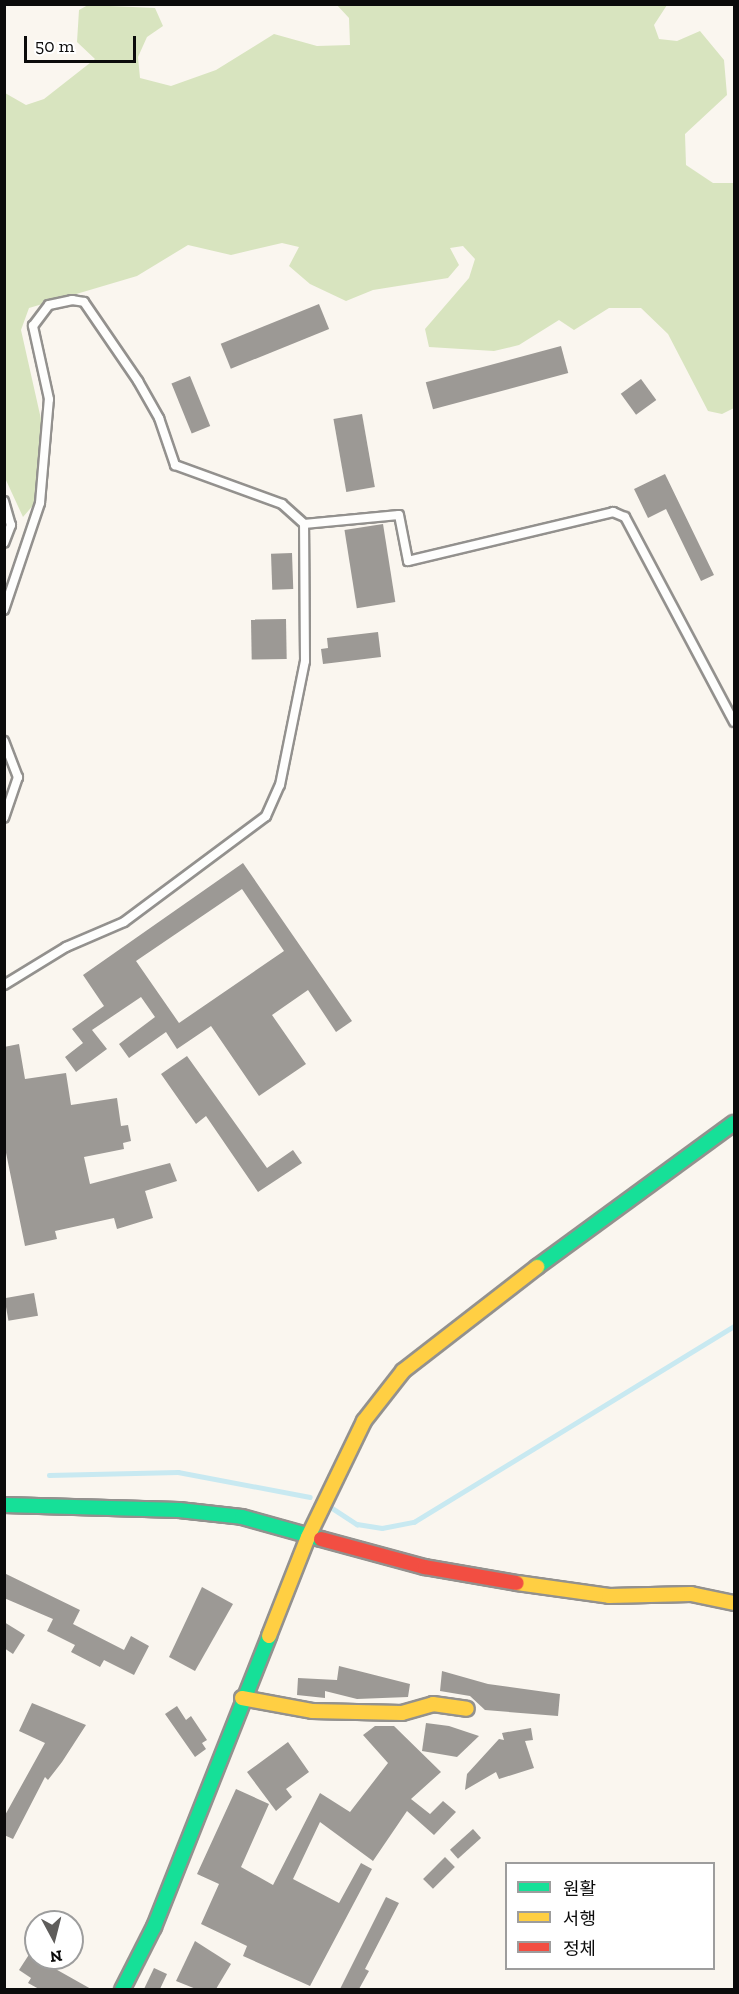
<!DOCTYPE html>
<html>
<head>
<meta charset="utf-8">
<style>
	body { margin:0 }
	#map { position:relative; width:739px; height:1994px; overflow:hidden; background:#faf6ef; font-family:"Zilla Slab","Noto Sans KR",serif }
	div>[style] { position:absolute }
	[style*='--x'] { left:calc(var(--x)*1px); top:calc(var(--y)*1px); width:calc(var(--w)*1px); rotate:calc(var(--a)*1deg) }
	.forest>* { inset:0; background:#d8e4bf }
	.stream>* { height:4.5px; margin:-2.25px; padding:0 2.25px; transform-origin:2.25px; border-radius:2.25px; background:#c8e9f1 }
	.building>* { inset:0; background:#9c9995; transform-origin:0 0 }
	.roads { filter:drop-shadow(2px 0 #93918e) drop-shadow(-2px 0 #93918e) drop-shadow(0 2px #93918e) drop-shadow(0 -2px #93918e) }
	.lane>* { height:8px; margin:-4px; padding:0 4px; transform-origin:4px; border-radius:4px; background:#fefefd }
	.fast>* { height:14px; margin:-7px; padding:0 7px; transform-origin:7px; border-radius:7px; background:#16e098 }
	.slow>* { height:14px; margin:-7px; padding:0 7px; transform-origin:7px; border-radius:7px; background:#ffcf43 }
	.jam>* { height:14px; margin:-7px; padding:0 7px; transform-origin:7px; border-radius:7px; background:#f24e42 }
	span { translate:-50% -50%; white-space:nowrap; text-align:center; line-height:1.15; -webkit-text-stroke:6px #fff; paint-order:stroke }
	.frame { position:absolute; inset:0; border:6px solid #0b0b0b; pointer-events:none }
	.legend { position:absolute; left:505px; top:1862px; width:210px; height:108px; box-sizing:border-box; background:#fff; border:2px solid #9d9d9d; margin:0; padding:8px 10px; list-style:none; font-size:18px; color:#0b0b0b }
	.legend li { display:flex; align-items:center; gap:12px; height:30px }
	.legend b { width:30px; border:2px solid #9d9d9d }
	.north { position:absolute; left:24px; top:1910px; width:60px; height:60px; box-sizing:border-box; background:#fff; border:2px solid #9d9d9d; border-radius:50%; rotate:173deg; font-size:16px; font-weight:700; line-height:24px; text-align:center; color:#0b0b0b }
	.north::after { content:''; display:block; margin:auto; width:21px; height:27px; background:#5f5d5b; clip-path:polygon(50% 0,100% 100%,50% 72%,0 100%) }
	.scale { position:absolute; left:24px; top:36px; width:112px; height:27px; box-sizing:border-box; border:3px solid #0b0b0b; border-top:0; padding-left:8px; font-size:18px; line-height:21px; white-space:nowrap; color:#0b0b0b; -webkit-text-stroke:4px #fff; paint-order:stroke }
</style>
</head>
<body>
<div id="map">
	<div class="forest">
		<div style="clip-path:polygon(336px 4px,667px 5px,654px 25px,659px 39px,677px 41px,700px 31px,724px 60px,727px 95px,685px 134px,686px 165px,713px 183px,734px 183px,734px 408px,722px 414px,708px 411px,668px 334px,641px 308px,609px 308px,574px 330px,559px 320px,519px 345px,494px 351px,429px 347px,425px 329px,469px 278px,475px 259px,463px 246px,450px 248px,459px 265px,448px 278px,373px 290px,346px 301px,310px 284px,289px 266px,299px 247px,282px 243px,231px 255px,188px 245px,137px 276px,29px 308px,21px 330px,43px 428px,35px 503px,23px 517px,5px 478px,5px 93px,26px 105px,44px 99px,95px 59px,77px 42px,79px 10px,88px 5px,155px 8px,163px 26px,147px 37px,138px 57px,140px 78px,171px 86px,216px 70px,274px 34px,317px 46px,350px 45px,349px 18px)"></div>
	</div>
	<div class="stream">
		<div style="--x:49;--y:1475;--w:129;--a:-1.3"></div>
		<div style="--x:178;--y:1472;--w:134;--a:10.7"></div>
		<div style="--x:332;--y:1508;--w:30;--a:33"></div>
		<div style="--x:357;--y:1524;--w:25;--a:9"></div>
		<div style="--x:382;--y:1528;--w:33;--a:-11"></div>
		<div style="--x:414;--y:1522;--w:375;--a:-31.5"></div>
	</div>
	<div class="building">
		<div style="left:319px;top:304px;width:27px;height:106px;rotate:68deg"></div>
		<div style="left:561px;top:346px;width:28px;height:140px;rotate:75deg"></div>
		<div style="left:190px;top:376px;width:54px;height:20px;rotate:68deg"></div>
		<div style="left:641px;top:379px;width:26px;height:25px;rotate:54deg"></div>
		<div style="left:362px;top:414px;width:74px;height:29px;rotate:80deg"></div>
		<div style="clip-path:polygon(665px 474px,714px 575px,701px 581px,666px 509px,648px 518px,634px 489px)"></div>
		<div style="left:383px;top:524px;width:79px;height:39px;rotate:81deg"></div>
		<div style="left:292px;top:553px;width:36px;height:21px;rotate:88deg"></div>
		<div style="left:286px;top:619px;width:40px;height:35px;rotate:89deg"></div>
		<div style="clip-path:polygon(378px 632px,381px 657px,323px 664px,321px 649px,328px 648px,327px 638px)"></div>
		<div style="clip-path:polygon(evenodd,243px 863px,352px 1021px,336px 1032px,308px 990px,272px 1015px,306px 1064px,259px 1096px,211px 1026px,177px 1049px,166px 1032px,129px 1058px,119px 1044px,155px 1017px,141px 997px,92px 1030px,107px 1049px,76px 1072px,65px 1057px,83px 1043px,72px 1029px,104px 1006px,83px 975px,243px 863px,242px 889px,284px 951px,179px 1023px,136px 961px,242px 889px)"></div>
		<div style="clip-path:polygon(19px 1044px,25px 1079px,66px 1073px,71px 1105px,117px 1098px,121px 1126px,128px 1125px,131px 1141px,123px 1143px,124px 1149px,84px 1157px,90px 1184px,170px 1163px,177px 1181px,145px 1191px,153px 1218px,117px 1229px,114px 1218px,55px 1231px,57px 1239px,25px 1246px,4px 1143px,4px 1047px)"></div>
		<div style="clip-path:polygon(187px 1056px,267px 1168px,293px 1150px,302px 1163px,258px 1192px,206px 1116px,196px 1124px,161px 1074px)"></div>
		<div style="left:34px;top:1293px;width:23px;height:30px;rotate:80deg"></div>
		<div style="clip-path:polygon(4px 1573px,80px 1610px,73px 1624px,124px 1650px,131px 1636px,149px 1646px,134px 1675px,104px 1660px,100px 1667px,71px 1652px,75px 1645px,47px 1631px,53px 1619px,4px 1598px)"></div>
		<div style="clip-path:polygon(202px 1587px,233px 1604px,195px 1671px,169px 1657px)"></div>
		<div style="clip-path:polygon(4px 1622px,25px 1635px,13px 1654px,4px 1648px)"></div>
		<div style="clip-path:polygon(339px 1666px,410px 1684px,408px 1697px,357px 1699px,325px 1691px,325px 1698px,297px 1695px,298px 1678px,337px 1680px)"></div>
		<div style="clip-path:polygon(442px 1671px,488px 1684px,560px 1694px,558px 1716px,485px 1710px,470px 1696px,440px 1691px)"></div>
		<div style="clip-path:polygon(32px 1703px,86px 1725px,62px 1762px,48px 1780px,45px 1777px,13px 1839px,4px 1835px,4px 1817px,45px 1743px,19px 1731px)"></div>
		<div style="clip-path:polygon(177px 1706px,186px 1720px,191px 1716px,207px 1740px,202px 1743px,206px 1749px,195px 1757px,165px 1714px)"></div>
		<div style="clip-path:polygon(426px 1723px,449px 1726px,479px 1736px,457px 1757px,422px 1751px)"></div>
		<div style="clip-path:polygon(375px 1726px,394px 1726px,441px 1772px,411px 1799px,430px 1814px,443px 1801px,456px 1812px,434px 1835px,407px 1811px,373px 1861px,320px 1822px,293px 1879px,339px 1903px,361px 1863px,372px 1869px,310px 1986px,243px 1956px,247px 1946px,201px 1924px,219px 1884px,197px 1874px,236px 1789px,269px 1804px,241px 1867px,273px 1885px,320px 1793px,350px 1812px,388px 1763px,363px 1735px)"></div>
		<div style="clip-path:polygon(531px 1728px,533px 1740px,525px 1741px,534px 1768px,499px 1779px,496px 1772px,465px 1790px,467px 1774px,499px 1739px,504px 1740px,502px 1733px)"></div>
		<div style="clip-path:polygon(288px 1742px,309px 1772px,286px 1789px,292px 1797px,276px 1811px,247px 1772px)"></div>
		<div style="left:473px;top:1829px;width:12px;height:31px;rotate:48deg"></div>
		<div style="left:445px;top:1857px;width:14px;height:31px;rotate:45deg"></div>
		<div style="clip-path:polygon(386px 1897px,399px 1903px,365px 1969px,369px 1971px,359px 1989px,340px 1989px)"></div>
		<div style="clip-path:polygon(195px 1941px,231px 1964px,216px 1989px,196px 1989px,176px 1981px)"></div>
		<div style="clip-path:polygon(30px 1953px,36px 1958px,91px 1989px,39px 1989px,28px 1983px,31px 1978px,19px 1970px)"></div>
		<div style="clip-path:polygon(154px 1968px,167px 1974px,160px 1989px,144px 1989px)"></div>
	</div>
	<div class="roads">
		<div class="lane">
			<div style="--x:4;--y:501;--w:25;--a:74"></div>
			<div style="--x:11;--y:525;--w:19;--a:111"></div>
			<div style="--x:4;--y:610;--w:113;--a:-71.4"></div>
			<div style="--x:40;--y:503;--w:104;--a:-85.1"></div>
			<div style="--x:49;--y:399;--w:75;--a:-102.4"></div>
			<div style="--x:33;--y:326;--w:26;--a:-53"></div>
			<div style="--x:49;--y:305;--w:24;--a:-12"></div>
			<div style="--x:72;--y:300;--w:12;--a:9"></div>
			<div style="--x:84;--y:302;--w:96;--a:55.6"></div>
			<div style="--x:138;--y:381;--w:43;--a:60.4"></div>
			<div style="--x:159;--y:418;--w:50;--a:71.2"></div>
			<div style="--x:175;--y:465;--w:114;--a:20"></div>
			<div style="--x:282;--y:504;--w:30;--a:42"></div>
			<div style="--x:304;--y:524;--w:95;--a:-5.4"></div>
			<div style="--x:399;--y:515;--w:47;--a:78.9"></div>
			<div style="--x:408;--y:561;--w:211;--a:-13.4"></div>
			<div style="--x:613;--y:512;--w:13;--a:23"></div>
			<div style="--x:625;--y:517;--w:232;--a:62"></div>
			<div style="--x:4;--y:741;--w:39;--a:69"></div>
			<div style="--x:18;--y:777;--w:43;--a:108.9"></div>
			<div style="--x:4;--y:985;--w:73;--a:-31.5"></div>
			<div style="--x:66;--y:947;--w:63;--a:-23.3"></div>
			<div style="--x:124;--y:922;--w:177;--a:-36.7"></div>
			<div style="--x:266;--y:816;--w:34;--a:-66"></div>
			<div style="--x:280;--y:785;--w:126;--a:-78.6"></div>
			<div style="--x:305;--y:661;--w:137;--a:-90.4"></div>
		</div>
		<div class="fast">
			<div style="--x:537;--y:1267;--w:244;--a:-36.2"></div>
			<div style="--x:4;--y:1505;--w:175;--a:1.6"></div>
			<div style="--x:179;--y:1510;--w:63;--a:6.3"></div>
			<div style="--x:242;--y:1517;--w:82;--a:15.6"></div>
			<div style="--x:122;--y:1990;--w:71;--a:-63.1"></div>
			<div style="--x:154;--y:1927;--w:313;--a:-68.4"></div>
		</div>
		<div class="slow">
			<div style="--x:517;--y:1583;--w:93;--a:8"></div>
			<div style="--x:609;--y:1596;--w:82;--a:-1.4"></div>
			<div style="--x:691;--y:1594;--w:44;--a:11.8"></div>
			<div style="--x:269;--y:1636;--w:106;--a:-68.5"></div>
			<div style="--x:308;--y:1537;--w:129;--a:-64.2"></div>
			<div style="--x:364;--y:1421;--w:63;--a:-52"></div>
			<div style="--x:403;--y:1371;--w:170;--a:-37.8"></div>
			<div style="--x:242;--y:1698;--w:71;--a:10.5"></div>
			<div style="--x:312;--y:1711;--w:90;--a:1.3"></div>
			<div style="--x:402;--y:1713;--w:32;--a:-16"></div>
			<div style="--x:433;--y:1704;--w:34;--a:8"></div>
		</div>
		<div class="jam">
			<div style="--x:321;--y:1539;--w:108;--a:15.1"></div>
			<div style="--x:425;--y:1567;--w:93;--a:9.9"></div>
		</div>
	</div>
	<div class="frame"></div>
	<ul class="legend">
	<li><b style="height:8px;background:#16e098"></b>원활</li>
	<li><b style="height:8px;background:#ffcf43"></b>서행</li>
	<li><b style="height:8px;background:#f24e42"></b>정체</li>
	</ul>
	<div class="north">N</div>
	<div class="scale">50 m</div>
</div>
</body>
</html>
